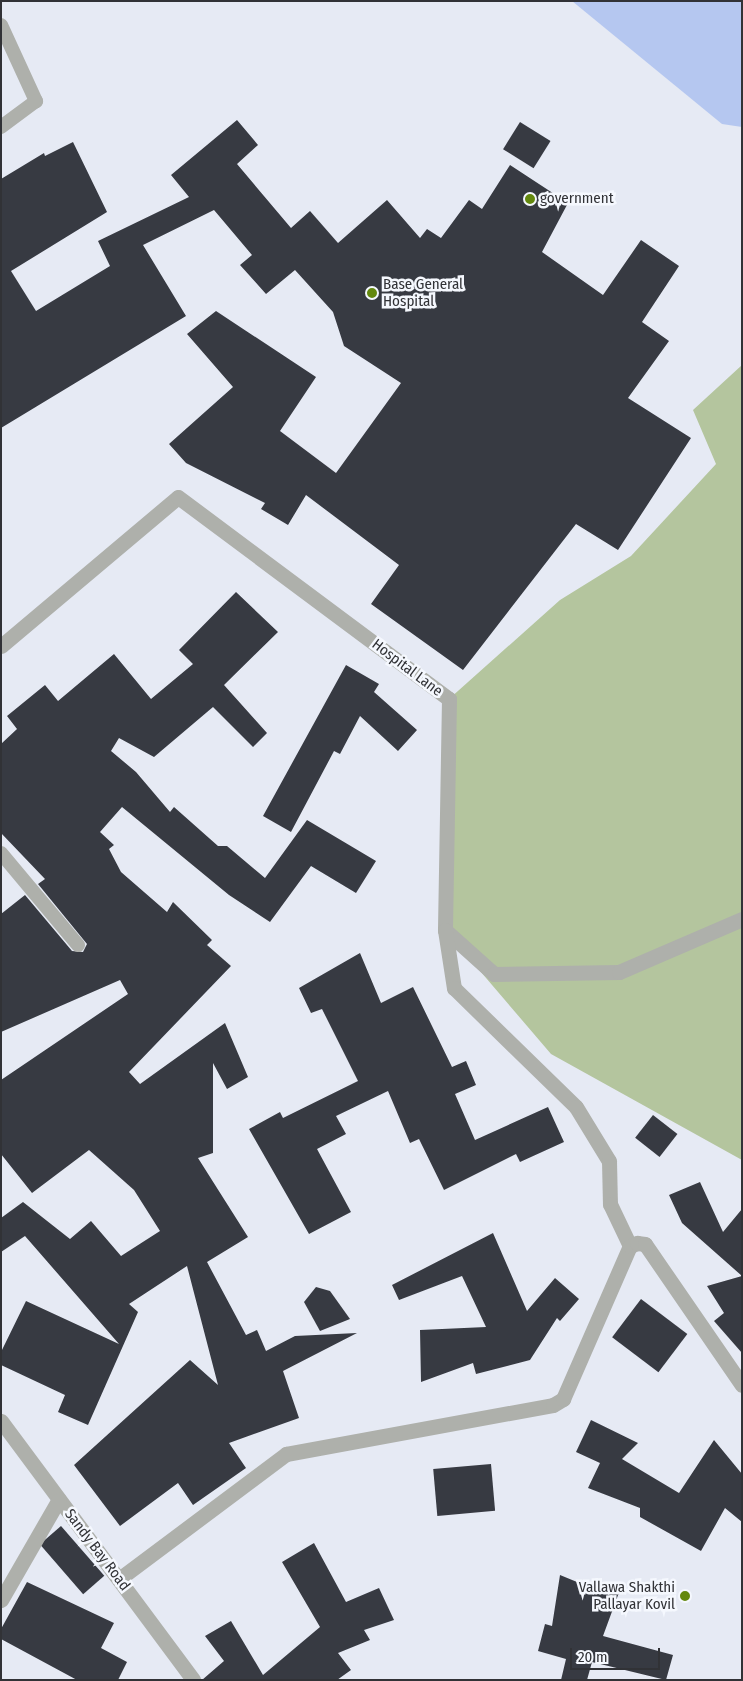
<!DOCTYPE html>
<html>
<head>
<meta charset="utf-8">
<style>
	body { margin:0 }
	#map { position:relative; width:743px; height:1681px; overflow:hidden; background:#e6eaf4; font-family:"Fira Sans Condensed",sans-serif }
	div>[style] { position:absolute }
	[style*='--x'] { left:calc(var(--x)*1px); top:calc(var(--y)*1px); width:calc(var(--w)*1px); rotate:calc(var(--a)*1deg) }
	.green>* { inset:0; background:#b4c59e }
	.water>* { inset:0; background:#b5c7f0 }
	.building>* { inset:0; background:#373a42; transform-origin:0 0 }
	.service>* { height:14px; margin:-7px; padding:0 7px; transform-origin:7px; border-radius:7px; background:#aeb0ab }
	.minor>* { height:15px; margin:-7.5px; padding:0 7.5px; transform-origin:7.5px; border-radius:7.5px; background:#aeb0ab }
	.dots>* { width:14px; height:14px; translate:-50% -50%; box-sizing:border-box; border:2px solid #f5f8fe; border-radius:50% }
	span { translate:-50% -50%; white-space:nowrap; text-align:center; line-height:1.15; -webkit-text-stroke:5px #f5f8fe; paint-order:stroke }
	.poi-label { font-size:15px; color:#313236 }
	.left { translate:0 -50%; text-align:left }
	.right { translate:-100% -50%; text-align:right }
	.street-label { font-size:15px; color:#313236 }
	.frame { position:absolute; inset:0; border:2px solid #313236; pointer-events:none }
	.scale { position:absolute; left:570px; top:1648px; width:90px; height:22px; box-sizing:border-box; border:2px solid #313236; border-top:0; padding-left:6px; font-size:15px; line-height:18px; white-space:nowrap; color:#313236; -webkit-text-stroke:4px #f5f8fe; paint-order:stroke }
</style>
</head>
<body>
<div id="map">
	<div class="green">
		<div style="clip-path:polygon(742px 365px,742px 1160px,551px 1054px,445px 930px,449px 699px,560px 600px,631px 556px,716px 464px,693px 410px)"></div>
	</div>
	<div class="water">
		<div style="clip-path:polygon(572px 1px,742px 1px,742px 127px,722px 124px)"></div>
	</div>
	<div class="building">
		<div style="clip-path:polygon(237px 120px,258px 145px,237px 164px,291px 228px,310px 211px,338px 243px,387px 200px,420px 238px,427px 229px,441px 238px,469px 200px,482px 209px,510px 165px,568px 203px,542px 252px,603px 295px,641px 240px,679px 266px,642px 322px,669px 341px,628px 398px,691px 438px,618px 550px,576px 524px,463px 670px,371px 604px,399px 565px,306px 495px,288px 525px,261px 509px,265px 503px,186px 463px,169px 444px,233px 387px,187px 334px,216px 311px,316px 377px,280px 431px,336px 473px,401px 383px,344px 346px,333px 312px,295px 270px,266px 294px,240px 265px,252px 255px,214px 210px,143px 245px,186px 316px,1px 428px,1px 179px,44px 153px,45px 156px,73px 142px,107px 212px,11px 271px,36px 311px,110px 266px,98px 241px,189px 197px,171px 175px)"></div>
		<div style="left:520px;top:122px;width:36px;height:32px;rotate:32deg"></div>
		<div style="clip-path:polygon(236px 592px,278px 632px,224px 685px,267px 733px,253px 747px,213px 707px,154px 757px,119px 738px,111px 751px,136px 772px,170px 812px,174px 807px,218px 846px,227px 846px,265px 878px,307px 820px,376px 861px,356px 893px,311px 866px,270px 922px,229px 895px,122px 807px,100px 832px,114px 845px,109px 849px,121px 872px,167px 912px,173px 902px,212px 940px,207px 945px,231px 966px,129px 1072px,140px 1084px,225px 1023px,248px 1077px,227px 1089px,213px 1063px,213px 1153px,198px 1158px,248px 1237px,207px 1262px,246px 1335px,257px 1330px,266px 1351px,295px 1336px,357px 1333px,283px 1371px,299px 1418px,229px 1443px,246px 1468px,193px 1505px,178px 1483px,120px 1526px,74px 1465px,190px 1360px,218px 1385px,187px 1266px,129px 1304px,138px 1312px,88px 1425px,58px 1412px,65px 1395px,1px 1365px,1px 1352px,26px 1301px,119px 1344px,25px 1236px,1px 1252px,1px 1218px,23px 1202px,70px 1239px,91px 1221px,121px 1256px,160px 1231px,134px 1190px,89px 1150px,32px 1193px,1px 1154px,1px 1080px,128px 994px,120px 980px,1px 1032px,1px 914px,25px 895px,72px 951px,83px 952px,87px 944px,38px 884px,45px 879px,1px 833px,1px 744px,17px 729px,7px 716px,45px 685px,58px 701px,114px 654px,151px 699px,193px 664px,179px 650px)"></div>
		<div style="clip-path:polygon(346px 665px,379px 684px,374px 692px,417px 730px,398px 751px,360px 716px,340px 754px,334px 751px,291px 832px,263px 816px)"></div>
		<div style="clip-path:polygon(360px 953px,381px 1003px,413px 987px,452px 1067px,466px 1061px,476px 1085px,455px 1094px,475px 1140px,548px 1107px,564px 1142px,520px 1162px,516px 1154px,444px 1190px,419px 1139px,410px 1143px,388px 1091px,336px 1116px,346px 1134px,317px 1149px,351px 1212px,309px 1234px,249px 1129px,280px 1112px,283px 1118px,358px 1081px,322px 1009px,311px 1013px,299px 988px)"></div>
		<div style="left:653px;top:1115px;width:31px;height:29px;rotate:38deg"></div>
		<div style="clip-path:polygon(700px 1182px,723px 1232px,742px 1209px,742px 1276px,682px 1223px,669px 1195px)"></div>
		<div style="clip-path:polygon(493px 1233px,527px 1311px,555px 1278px,579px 1299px,560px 1321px,557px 1318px,530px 1360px,476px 1374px,473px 1363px,421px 1382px,420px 1330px,486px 1327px,462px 1276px,399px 1300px,392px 1285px)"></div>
		<div style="clip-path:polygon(742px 1276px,742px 1353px,714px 1321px,724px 1313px,707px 1286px)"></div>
		<div style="clip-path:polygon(316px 1287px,330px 1291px,350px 1319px,320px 1331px,304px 1302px)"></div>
		<div style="left:641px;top:1299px;width:58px;height:48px;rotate:37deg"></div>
		<div style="clip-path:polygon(591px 1420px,638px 1443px,622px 1459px,679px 1493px,714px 1440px,742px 1474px,742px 1522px,725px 1508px,701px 1551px,640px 1517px,640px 1508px,588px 1488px,600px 1463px,576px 1452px)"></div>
		<div style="left:491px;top:1464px;width:47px;height:58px;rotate:85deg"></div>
		<div style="left:61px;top:1526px;width:66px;height:28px;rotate:49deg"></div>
		<div style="clip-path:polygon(314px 1543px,346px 1602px,379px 1588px,394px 1620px,364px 1630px,370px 1640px,338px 1653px,351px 1670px,337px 1680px,202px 1680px,224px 1661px,205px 1636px,231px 1621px,263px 1675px,320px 1627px,282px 1562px)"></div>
		<div style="clip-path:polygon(560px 1575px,594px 1589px,621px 1587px,603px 1636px,673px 1655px,666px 1680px,592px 1662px,587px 1680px,561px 1680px,566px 1659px,538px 1651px,545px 1624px,552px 1626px)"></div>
		<div style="clip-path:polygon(27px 1582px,114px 1623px,101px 1648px,127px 1662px,118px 1680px,77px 1680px,1px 1639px,1px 1629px)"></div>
	</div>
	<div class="service">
		<div style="--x:1;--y:25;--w:84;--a:65.3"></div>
		<div style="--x:36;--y:101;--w:44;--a:143.4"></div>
		<div style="--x:1;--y:853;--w:120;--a:50.1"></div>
	</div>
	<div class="minor">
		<div style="--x:1;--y:646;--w:231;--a:-40.1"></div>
		<div style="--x:178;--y:497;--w:338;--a:36.7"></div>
		<div style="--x:449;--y:699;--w:231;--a:91"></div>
		<div style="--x:445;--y:930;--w:66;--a:41.9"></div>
		<div style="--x:494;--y:974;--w:125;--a:-0.9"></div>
		<div style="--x:619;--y:972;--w:134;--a:-23.3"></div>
		<div style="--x:445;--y:930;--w:59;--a:81.2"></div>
		<div style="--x:454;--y:988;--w:170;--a:44.3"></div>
		<div style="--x:576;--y:1107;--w:63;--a:58.6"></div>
		<div style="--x:609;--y:1161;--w:43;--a:88.7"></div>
		<div style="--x:610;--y:1204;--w:47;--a:64.5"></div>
		<div style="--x:1;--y:1421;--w:322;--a:53.4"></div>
		<div style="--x:119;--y:1579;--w:209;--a:-36.8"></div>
		<div style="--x:286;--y:1454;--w:271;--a:-10.4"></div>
		<div style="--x:553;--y:1405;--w:12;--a:-31"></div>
		<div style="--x:563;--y:1399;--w:167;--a:-66.4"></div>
		<div style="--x:630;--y:1246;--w:8;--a:-23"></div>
		<div style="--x:637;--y:1243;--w:8;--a:7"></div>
		<div style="--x:645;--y:1244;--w:171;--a:55.5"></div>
		<div style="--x:1;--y:1600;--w:116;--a:-60.1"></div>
	</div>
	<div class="dots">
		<div style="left:530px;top:199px;background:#63880e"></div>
		<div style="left:372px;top:293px;background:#63880e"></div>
		<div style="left:685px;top:1596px;background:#63880e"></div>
	</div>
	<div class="poi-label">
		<span class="left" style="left:540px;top:199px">government</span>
		<span class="left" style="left:383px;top:293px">Base General<br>Hospital</span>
		<span class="right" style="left:675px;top:1596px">Vallawa Shakthi<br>Pallayar Kovil</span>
	</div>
	<div class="street-label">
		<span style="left:407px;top:668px;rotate:37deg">Hospital Lane</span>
		<span style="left:97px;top:1550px;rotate:53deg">Sandy Bay Road</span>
	</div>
	<div class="frame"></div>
	<div class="scale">20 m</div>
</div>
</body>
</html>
